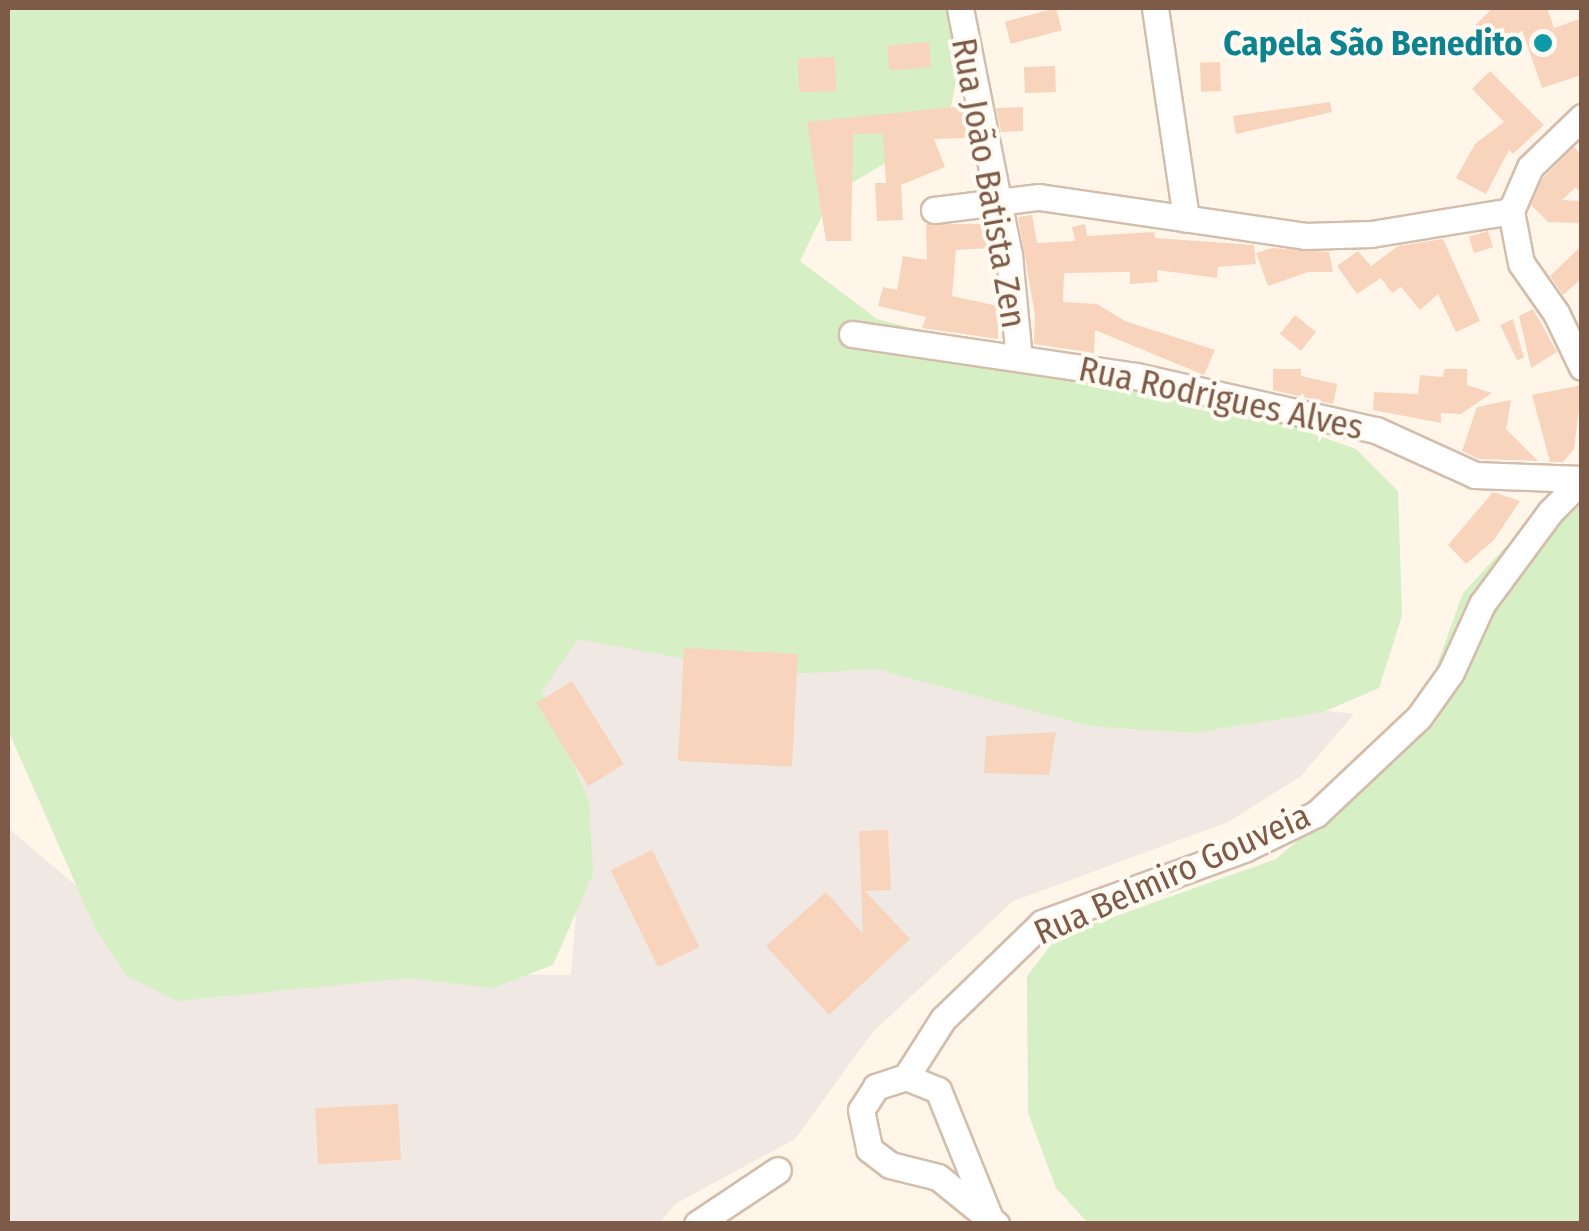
<!DOCTYPE html>
<html>
<head>
<meta charset="utf-8">
<style>
	body { margin:0 }
	#map { position:relative; width:1589px; height:1231px; overflow:hidden; background:#fff6e9; font-family:"Fira Sans Condensed",sans-serif }
	div>[style] { position:absolute }
	[style*='--x'] { left:calc(var(--x)*1px); top:calc(var(--y)*1px); width:calc(var(--w)*1px); rotate:calc(var(--a)*1deg) }
	.industrial>* { inset:0; background:#f0e8e2 }
	.green>* { inset:0; background:#d6efc4 }
	.building>* { inset:0; background:#f8d4bd; transform-origin:0 0 }
	.roads { filter:drop-shadow(2px 0 #d3bdac) drop-shadow(-2px 0 #d3bdac) drop-shadow(0 2px #d3bdac) drop-shadow(0 -2px #d3bdac) }
	.minor>* { height:25px; margin:-12.5px; padding:0 12.5px; transform-origin:12.5px; border-radius:12.5px; background:#fff }
	.dots>* { width:28px; height:28px; translate:-50% -50%; box-sizing:border-box; border:5px solid #fffaf2; border-radius:50% }
	span { translate:-50% -50%; white-space:nowrap; text-align:center; line-height:1.15; -webkit-text-stroke:8px #fffaf2; paint-order:stroke }
	.culture-label { font-size:35px; color:#0d838f; font-weight:700 }
	.right { translate:-100% -50%; text-align:right }
	.street-label { font-size:35px; color:#7e5b48 }
	.frame { position:absolute; inset:0; border:10px solid #7e5b48; pointer-events:none }
</style>
</head>
<body>
<div id="map">
	<div class="industrial">
		<div style="clip-path:polygon(460px 609px,1354px 714px,1301px 776px,1228px 822px,1013px 901px,872px 1033px,795px 1139px,675px 1204px,660px 1223px,8px 1223px,8px 828px,178px 972px,571px 975px,584px 813px)"></div>
	</div>
	<div class="green">
		<div style="clip-path:polygon(8px 8px,953px 8px,959px 67px,947px 126px,832px 195px,800px 261px,877px 319px,1285px 424px,1356px 449px,1398px 491px,1402px 616px,1379px 688px,1323px 712px,1192px 733px,1089px 726px,877px 669px,772px 675px,578px 639px,542px 691px,589px 801px,593px 874px,553px 965px,493px 988px,409px 978px,177px 1001px,127px 976px,95px 928px,8px 730px)"></div>
		<div style="clip-path:polygon(1581px 486px,1581px 1223px,1088px 1223px,1056px 1188px,1028px 1113px,1027px 976px,1057px 937px,1276px 859px,1407px 747px,1463px 593px,1519px 532px)"></div>
	</div>
	<div class="building">
		<div style="left:1056px;top:8px;width:23px;height:53px;rotate:75deg"></div>
		<div style="clip-path:polygon(1493px 8px,1547px 8px,1554px 28px,1582px 18px,1582px 75px,1542px 88px,1522px 30px,1496px 55px,1471px 29px)"></div>
		<div style="left:929px;top:42px;width:25px;height:42px;rotate:85deg"></div>
		<div style="left:835px;top:57px;width:34px;height:37px;rotate:88deg"></div>
		<div style="left:1220px;top:62px;width:29px;height:20px;rotate:88deg"></div>
		<div style="left:1055px;top:66px;width:26px;height:31px;rotate:88deg"></div>
		<div style="clip-path:polygon(1490px 71px,1544px 125px,1513px 154px,1509px 150px,1486px 194px,1456px 178px,1475px 144px,1504px 122px,1472px 89px)"></div>
		<div style="clip-path:polygon(1330px 102px,1332px 112px,1236px 134px,1233px 116px)"></div>
		<div style="clip-path:polygon(963px 106px,967px 138px,934px 139px,945px 167px,901px 185px,903px 220px,877px 221px,875px 183px,886px 183px,883px 133px,853px 134px,851px 241px,826px 241px,807px 122px)"></div>
		<div style="clip-path:polygon(1023px 107px,1023px 131px,1001px 132px,996px 108px)"></div>
		<div style="clip-path:polygon(1574px 147px,1582px 155px,1582px 196px,1576px 187px,1562px 200px,1582px 201px,1582px 223px,1548px 222px,1531px 205px,1542px 179px)"></div>
		<div style="clip-path:polygon(1032px 215px,1037px 243px,1075px 241px,1072px 227px,1085px 224px,1087px 236px,1154px 232px,1155px 238px,1254px 245px,1256px 264px,1218px 267px,1217px 278px,1157px 270px,1158px 282px,1130px 284px,1130px 272px,1064px 273px,1063px 302px,1097px 304px,1125px 321px,1215px 350px,1204px 375px,1095px 330px,1094px 353px,1034px 344px,1035px 315px,1018px 217px)"></div>
		<div style="clip-path:polygon(926px 224px,986px 224px,991px 248px,956px 250px,952px 296px,998px 306px,998px 339px,922px 328px,926px 317px,878px 306px,883px 287px,897px 290px,903px 256px,927px 260px)"></div>
		<div style="left:1488px;top:231px;width:17px;height:20px;rotate:73deg"></div>
		<div style="clip-path:polygon(1443px 239px,1480px 321px,1456px 332px,1438px 294px,1420px 310px,1401px 287px,1392px 293px,1381px 278px,1357px 294px,1337px 266px,1358px 251px,1371px 266px,1398px 246px)"></div>
		<div style="clip-path:polygon(1580px 247px,1582px 278px,1563px 295px,1550px 276px)"></div>
		<div style="clip-path:polygon(1272px 248px,1329px 252px,1333px 272px,1308px 272px,1268px 286px,1256px 253px)"></div>
		<div style="clip-path:polygon(1533px 309px,1557px 352px,1531px 368px,1519px 316px)"></div>
		<div style="left:1295px;top:315px;width:27px;height:24px;rotate:39deg"></div>
		<div style="clip-path:polygon(1513px 319px,1524px 358px,1517px 360px,1500px 325px)"></div>
		<div style="clip-path:polygon(1273px 369px,1301px 369px,1301px 376px,1337px 384px,1333px 404px,1273px 390px)"></div>
		<div style="clip-path:polygon(1444px 369px,1467px 369px,1467px 385px,1492px 393px,1461px 414px,1441px 413px,1441px 423px,1373px 410px,1374px 392px,1418px 394px,1420px 375px,1443px 377px)"></div>
		<div style="clip-path:polygon(1582px 385px,1574px 449px,1563px 462px,1550px 462px,1532px 395px)"></div>
		<div style="clip-path:polygon(1511px 400px,1506px 429px,1538px 461px,1479px 459px,1462px 451px,1477px 407px)"></div>
		<div style="clip-path:polygon(1493px 492px,1520px 501px,1494px 540px,1466px 564px,1448px 545px)"></div>
		<div style="left:684px;top:648px;width:114px;height:113px;rotate:3deg"></div>
		<div style="left:572px;top:681px;width:98px;height:42px;rotate:58deg"></div>
		<div style="clip-path:polygon(1056px 732px,1049px 775px,984px 773px,986px 736px)"></div>
		<div style="clip-path:polygon(888px 830px,891px 890px,865px 891px,910px 939px,829px 1015px,766px 946px,826px 892px,863px 934px,859px 831px)"></div>
		<div style="left:652px;top:850px;width:108px;height:46px;rotate:64deg"></div>
		<div style="left:398px;top:1104px;width:56px;height:83px;rotate:87deg"></div>
	</div>
	<div class="roads">
		<div class="minor">
			<div style="--x:960;--y:8;--w:252;--a:78.8"></div>
			<div style="--x:1009;--y:255;--w:103;--a:84.5"></div>
			<div style="--x:1155;--y:8;--w:213;--a:81.6"></div>
			<div style="--x:1582;--y:117;--w:72;--a:136.1"></div>
			<div style="--x:1530;--y:167;--w:48;--a:113.4"></div>
			<div style="--x:1511;--y:211;--w:53;--a:79.1"></div>
			<div style="--x:1521;--y:263;--w:61;--a:55"></div>
			<div style="--x:1556;--y:313;--w:60;--a:64.3"></div>
			<div style="--x:934;--y:210;--w:106;--a:-7.1"></div>
			<div style="--x:1039;--y:197;--w:269;--a:8.3"></div>
			<div style="--x:1305;--y:236;--w:66;--a:-1.7"></div>
			<div style="--x:1371;--y:234;--w:142;--a:-9.3"></div>
			<div style="--x:852;--y:334;--w:287;--a:8.4"></div>
			<div style="--x:1136;--y:376;--w:246;--a:12.7"></div>
			<div style="--x:1376;--y:430;--w:109;--a:24.4"></div>
			<div style="--x:1475;--y:475;--w:107;--a:2.1"></div>
			<div style="--x:906;--y:1077;--w:69;--a:-57.5"></div>
			<div style="--x:943;--y:1019;--w:138;--a:-44.1"></div>
			<div style="--x:1042;--y:923;--w:215;--a:-20.1"></div>
			<div style="--x:1244;--y:849;--w:80;--a:-25.9"></div>
			<div style="--x:1316;--y:814;--w:141;--a:-43.3"></div>
			<div style="--x:1419;--y:717;--w:55;--a:-54.6"></div>
			<div style="--x:1451;--y:672;--w:75;--a:-65.5"></div>
			<div style="--x:1482;--y:604;--w:114;--a:-53.5"></div>
			<div style="--x:1550;--y:512;--w:45;--a:-45"></div>
			<div style="--x:989;--y:1216;--w:136;--a:-112"></div>
			<div style="--x:938;--y:1090;--w:35;--a:-158"></div>
			<div style="--x:906;--y:1077;--w:32;--a:162"></div>
			<div style="--x:876;--y:1087;--w:27;--a:123"></div>
			<div style="--x:861;--y:1110;--w:40;--a:78"></div>
			<div style="--x:869;--y:1149;--w:26;--a:37"></div>
			<div style="--x:890;--y:1165;--w:49;--a:14"></div>
			<div style="--x:938;--y:1177;--w:75;--a:39"></div>
			<div style="--x:697;--y:1224;--w:97;--a:-33.7"></div>
		</div>
	</div>
	<div class="dots">
		<div style="left:1543px;top:43px;background:#0f9aa8"></div>
	</div>
	<div class="culture-label">
		<span class="right" style="left:1523px;top:43px">Capela São Benedito</span>
	</div>
	<div class="street-label">
		<span style="left:989px;top:183px;rotate:80deg">Rua João Batista Zen</span>
		<span style="left:1221px;top:398px;rotate:12deg">Rua Rodrigues Alves</span>
		<span style="left:1172px;top:874px;rotate:-24deg">Rua Belmiro Gouveia</span>
	</div>
	<div class="frame"></div>
</div>
</body>
</html>
